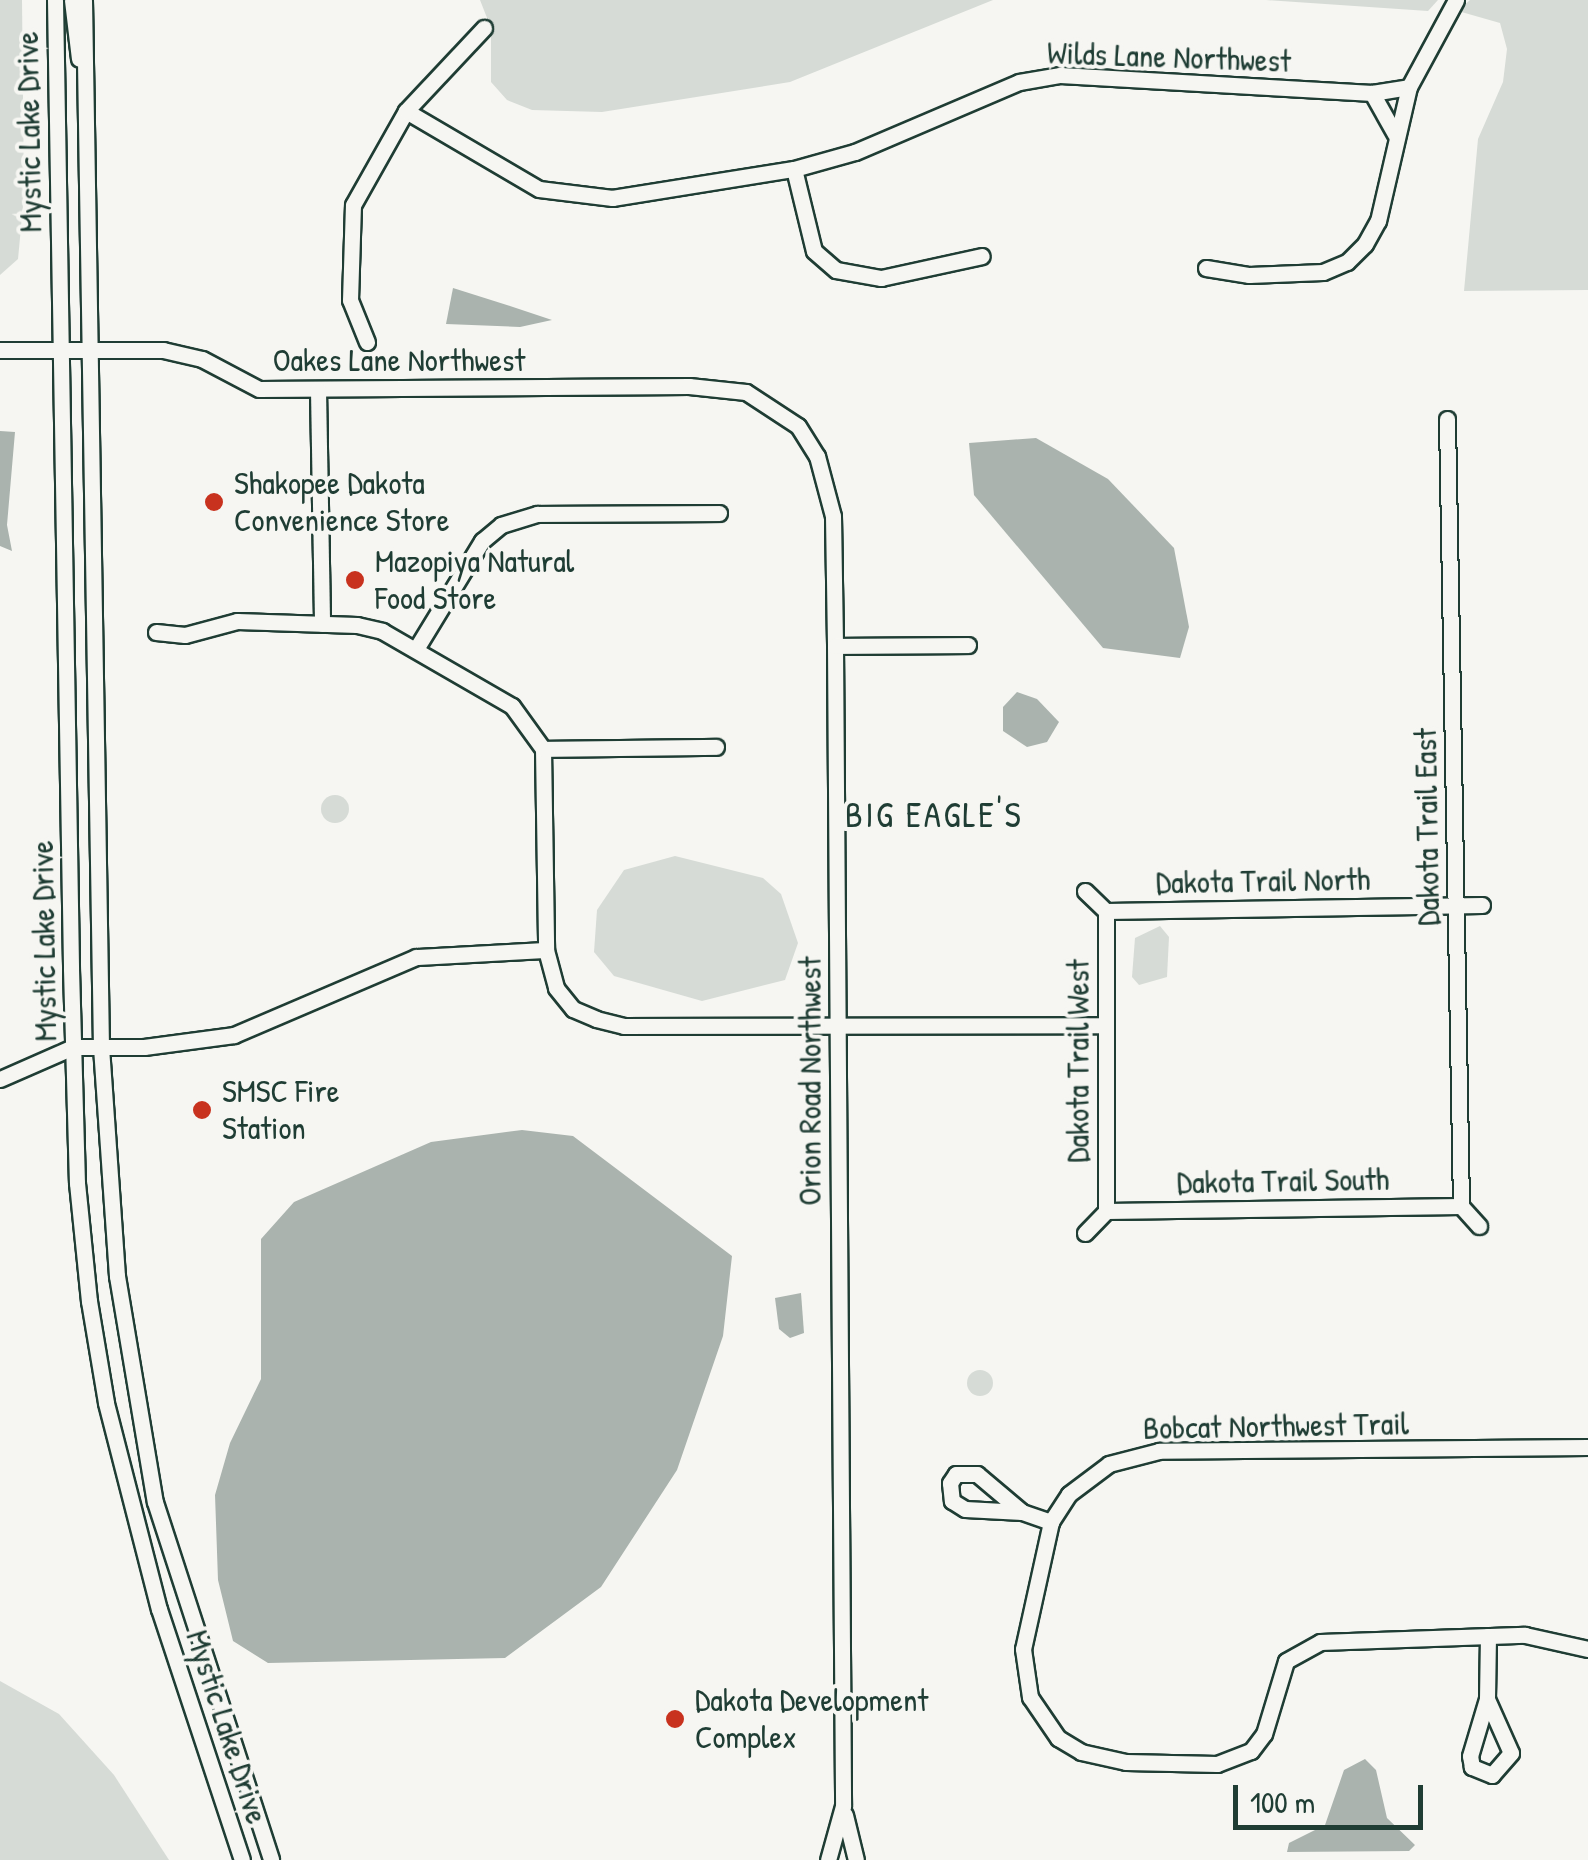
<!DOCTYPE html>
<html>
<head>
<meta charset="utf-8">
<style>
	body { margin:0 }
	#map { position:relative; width:1588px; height:1860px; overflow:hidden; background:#f6f6f2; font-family:"Patrick Hand",sans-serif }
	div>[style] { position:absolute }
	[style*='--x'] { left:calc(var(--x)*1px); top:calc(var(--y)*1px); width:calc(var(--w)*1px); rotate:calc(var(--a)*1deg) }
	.green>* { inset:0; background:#d6dbd6 }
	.round { border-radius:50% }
	.water>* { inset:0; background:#aab3ae }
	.roads { filter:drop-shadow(2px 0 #1f3d34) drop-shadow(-2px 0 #1f3d34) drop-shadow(0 2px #1f3d34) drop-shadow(0 -2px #1f3d34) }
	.minor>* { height:15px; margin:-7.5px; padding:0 7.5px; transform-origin:7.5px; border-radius:7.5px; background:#f6f6f2 }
	.dots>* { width:28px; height:28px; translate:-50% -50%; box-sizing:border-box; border:5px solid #f6f6f2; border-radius:50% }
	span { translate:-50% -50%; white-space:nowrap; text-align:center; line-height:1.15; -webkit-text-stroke:8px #f6f6f2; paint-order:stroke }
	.street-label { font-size:32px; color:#1f3d34 }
	.poi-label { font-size:32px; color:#1f3d34 }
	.left { translate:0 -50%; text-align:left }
	.neighbourhood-label { font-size:35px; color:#1f3d34; letter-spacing:2.5px }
	.scale { position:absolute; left:1233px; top:1785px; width:190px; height:45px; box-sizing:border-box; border:5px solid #1f3d34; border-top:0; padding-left:12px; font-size:30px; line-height:35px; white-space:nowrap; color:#1f3d34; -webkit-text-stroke:8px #f6f6f2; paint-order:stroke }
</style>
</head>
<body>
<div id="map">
	<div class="green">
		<div style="clip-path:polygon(0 0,22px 0,24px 195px,18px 259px,0 275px)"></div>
		<div style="clip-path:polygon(480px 0,993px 0,790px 82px,602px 112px,532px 110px,507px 100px,491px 82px,491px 28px)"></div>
		<div style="clip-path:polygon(1266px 0,1438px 0,1428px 11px)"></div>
		<div style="clip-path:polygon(1470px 0,1588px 0,1588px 290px,1464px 291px,1478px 139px,1503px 82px,1507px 49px,1500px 23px,1458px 11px)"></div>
		<div class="round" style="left:321px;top:795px;width:28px;height:28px"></div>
		<div style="clip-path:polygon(675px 856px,763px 878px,781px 894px,798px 943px,785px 980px,702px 1001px,614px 976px,594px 952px,597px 910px,624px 870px)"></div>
		<div style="clip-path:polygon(1160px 926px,1169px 937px,1167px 977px,1139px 985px,1132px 977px,1135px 938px)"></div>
		<div class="round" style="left:967px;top:1370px;width:26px;height:26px"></div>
		<div style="clip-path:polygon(0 1681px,59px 1714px,114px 1775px,169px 1860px,0 1860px)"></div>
	</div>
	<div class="water">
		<div style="clip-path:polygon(453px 288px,510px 306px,552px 320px,520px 327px,446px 324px)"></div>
		<div style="clip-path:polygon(0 431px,15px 432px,7px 525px,12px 551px,0 546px)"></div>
		<div style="clip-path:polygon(1036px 438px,1108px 479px,1174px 548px,1189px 627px,1180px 658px,1103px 648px,974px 495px,969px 443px)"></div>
		<div style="clip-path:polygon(1017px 692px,1037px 699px,1059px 722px,1047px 742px,1027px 747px,1003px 731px,1003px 707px)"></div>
		<div style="clip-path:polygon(522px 1130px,573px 1136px,732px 1256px,723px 1336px,677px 1470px,601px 1587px,505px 1658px,268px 1663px,233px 1641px,218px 1580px,215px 1495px,230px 1443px,261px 1379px,261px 1239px,294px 1202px,431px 1142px)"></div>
		<div style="clip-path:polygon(801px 1293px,804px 1333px,790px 1338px,779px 1329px,775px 1298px)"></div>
		<div style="clip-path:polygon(1365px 1759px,1376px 1770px,1387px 1818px,1415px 1845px,1409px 1851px,1287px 1852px,1289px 1843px,1325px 1825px,1344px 1770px)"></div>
	</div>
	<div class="roads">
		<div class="minor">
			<div style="--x:55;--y:0;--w:969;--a:89.05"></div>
			<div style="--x:71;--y:969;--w:214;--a:88.4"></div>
			<div style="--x:77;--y:1183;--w:119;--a:84.2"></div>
			<div style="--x:89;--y:1301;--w:103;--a:80.5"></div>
			<div style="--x:106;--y:1403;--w:213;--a:75.6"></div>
			<div style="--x:159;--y:1609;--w:264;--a:71.7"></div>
			<div style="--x:72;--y:0;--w:59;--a:83.2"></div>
			<div style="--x:84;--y:0;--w:1047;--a:89.07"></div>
			<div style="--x:101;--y:1047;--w:230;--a:86"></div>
			<div style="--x:117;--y:1276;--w:229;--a:80.5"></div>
			<div style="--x:155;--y:1502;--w:376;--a:72"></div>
			<div style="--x:1372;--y:93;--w:47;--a:60.7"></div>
			<div style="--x:406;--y:111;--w:154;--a:30.4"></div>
			<div style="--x:539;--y:189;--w:74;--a:7"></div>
			<div style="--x:612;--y:198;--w:184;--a:-9.1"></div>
			<div style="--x:794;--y:169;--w:63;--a:-15.6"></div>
			<div style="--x:855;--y:152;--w:178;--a:-23.1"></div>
			<div style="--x:1019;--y:82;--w:42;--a:-9.7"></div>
			<div style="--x:1060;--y:75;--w:313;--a:3.3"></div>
			<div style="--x:1372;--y:93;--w:37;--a:-9"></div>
			<div style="--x:794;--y:169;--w:84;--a:76.3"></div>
			<div style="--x:814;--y:251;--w:29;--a:41"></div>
			<div style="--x:836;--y:270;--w:46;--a:10.1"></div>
			<div style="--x:881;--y:278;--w:103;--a:-12.3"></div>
			<div style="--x:1206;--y:268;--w:44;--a:9.2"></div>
			<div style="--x:1249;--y:275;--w:74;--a:-2.3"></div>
			<div style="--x:1323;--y:272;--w:26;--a:-23"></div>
			<div style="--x:1347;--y:262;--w:25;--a:-45"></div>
			<div style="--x:1365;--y:244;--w:26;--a:-61"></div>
			<div style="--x:1378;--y:221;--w:138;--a:-77"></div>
			<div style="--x:1409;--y:87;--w:99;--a:-61.6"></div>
			<div style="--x:367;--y:342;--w:45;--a:-112"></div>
			<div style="--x:350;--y:300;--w:95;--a:-88.2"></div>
			<div style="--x:353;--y:205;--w:108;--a:-60.6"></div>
			<div style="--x:406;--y:111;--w:114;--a:-46.8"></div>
			<div style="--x:0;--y:350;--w:163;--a:0"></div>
			<div style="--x:163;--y:350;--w:40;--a:13"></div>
			<div style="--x:202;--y:359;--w:64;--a:27.8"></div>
			<div style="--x:259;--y:389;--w:430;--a:-0.4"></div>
			<div style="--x:689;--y:386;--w:57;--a:6"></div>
			<div style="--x:746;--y:392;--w:62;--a:33.2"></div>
			<div style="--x:798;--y:426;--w:36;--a:58"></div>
			<div style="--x:817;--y:456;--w:62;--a:75.1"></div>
			<div style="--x:833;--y:516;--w:130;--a:89.1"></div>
			<div style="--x:835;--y:646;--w:1160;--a:89.6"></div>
			<div style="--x:843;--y:1806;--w:56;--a:105.5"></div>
			<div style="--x:318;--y:390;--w:234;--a:89"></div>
			<div style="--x:1447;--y:419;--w:787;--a:88.98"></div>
			<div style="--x:1461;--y:1206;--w:27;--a:48"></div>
			<div style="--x:156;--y:632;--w:29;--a:6"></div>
			<div style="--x:185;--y:635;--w:54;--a:-15.1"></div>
			<div style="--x:237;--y:621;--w:120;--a:1.9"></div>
			<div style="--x:357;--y:625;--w:26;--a:13"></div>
			<div style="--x:382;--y:631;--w:150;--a:30"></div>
			<div style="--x:512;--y:706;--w:53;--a:54.2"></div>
			<div style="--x:543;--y:749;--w:201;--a:89.1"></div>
			<div style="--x:546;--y:950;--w:39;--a:75"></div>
			<div style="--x:556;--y:988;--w:27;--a:51"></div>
			<div style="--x:573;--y:1009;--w:25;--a:23"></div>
			<div style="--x:596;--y:1019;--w:29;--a:14"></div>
			<div style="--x:624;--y:1026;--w:482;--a:-0.1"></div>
			<div style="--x:835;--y:646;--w:133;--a:-0.4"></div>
			<div style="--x:416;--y:649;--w:127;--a:-58.6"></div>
			<div style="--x:482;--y:541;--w:25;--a:-40"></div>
			<div style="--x:501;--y:525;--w:38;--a:-17"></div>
			<div style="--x:537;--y:514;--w:182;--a:-0.3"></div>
			<div style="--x:543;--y:749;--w:173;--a:-0.7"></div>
			<div style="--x:1085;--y:891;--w:29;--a:44"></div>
			<div style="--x:1106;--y:911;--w:376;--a:-0.9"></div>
			<div style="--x:1106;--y:911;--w:300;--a:90"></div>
			<div style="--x:0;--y:1079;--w:80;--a:-23.7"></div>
			<div style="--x:73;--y:1047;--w:71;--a:0"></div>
			<div style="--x:144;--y:1047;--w:91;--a:-7.6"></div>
			<div style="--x:234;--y:1035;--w:198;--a:-23.2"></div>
			<div style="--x:416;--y:957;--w:130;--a:-3.1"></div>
			<div style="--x:1106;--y:1211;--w:355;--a:-0.8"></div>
			<div style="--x:1085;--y:1233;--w:30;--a:-46"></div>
			<div style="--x:1588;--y:1447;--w:429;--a:179.5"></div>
			<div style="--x:1159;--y:1451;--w:52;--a:165.4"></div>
			<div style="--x:1109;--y:1464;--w:50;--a:143.1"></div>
			<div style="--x:1069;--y:1494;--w:33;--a:123"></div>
			<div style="--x:1051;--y:1522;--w:130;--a:102.4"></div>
			<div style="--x:1023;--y:1649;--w:49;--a:81.7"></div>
			<div style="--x:1030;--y:1697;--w:50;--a:55.7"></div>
			<div style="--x:1058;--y:1738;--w:27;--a:31"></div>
			<div style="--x:1081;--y:1752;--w:46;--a:12.5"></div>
			<div style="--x:1126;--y:1762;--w:91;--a:1.3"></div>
			<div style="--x:1217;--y:1764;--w:36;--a:-21"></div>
			<div style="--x:1251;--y:1751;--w:21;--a:-53"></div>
			<div style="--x:1264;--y:1734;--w:76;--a:-73.2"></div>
			<div style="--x:1286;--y:1661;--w:39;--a:-29"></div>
			<div style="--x:1320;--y:1642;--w:205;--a:-2"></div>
			<div style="--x:1525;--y:1635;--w:65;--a:12.5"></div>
			<div style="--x:1022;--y:1512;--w:59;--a:-139.8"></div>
			<div style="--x:977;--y:1474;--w:21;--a:180"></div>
			<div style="--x:956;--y:1474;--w:11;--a:124"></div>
			<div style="--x:950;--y:1483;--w:18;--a:84"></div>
			<div style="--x:952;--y:1501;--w:15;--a:32"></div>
			<div style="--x:965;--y:1509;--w:57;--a:3"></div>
			<div style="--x:1022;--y:1512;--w:31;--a:19"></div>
			<div style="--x:1487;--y:1699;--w:59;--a:66"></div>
			<div style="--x:1511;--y:1753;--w:29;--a:131"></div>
			<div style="--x:1492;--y:1775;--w:22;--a:-158"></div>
			<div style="--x:1472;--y:1767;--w:11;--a:-100"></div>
			<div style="--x:1470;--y:1756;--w:59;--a:-73.4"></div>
			<div style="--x:1487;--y:1699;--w:63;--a:-89.1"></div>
			<div style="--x:845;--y:1815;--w:46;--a:76.3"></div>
		</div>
	</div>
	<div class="dots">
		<div style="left:214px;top:502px;background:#c8321e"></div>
		<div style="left:355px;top:580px;background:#c8321e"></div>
		<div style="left:202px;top:1110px;background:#c8321e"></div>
		<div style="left:675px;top:1719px;background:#c8321e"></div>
	</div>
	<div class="street-label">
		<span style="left:1169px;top:57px;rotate:2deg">Wilds Lane Northwest</span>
		<span style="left:29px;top:132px;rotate:-91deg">Mystic Lake Drive</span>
		<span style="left:399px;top:360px">Oakes Lane Northwest</span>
		<span style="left:1427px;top:827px;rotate:-91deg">Dakota Trail East</span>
		<span style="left:1263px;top:881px;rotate:-1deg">Dakota Trail North</span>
		<span style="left:44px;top:941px;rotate:-91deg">Mystic Lake Drive</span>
		<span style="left:1078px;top:1061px;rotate:-90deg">Dakota Trail West</span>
		<span style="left:810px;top:1081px;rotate:-90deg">Orion Road Northwest</span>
		<span style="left:1283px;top:1181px;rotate:-1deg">Dakota Trail South</span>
		<span style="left:1276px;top:1426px;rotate:-1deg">Bobcat Northwest Trail</span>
		<span style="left:227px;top:1727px;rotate:72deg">Mystic Lake Drive</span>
	</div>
	<div class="poi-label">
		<span class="left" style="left:234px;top:502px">Shakopee Dakota<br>Convenience Store</span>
		<span class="left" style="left:375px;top:580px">Mazopiya Natural<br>Food Store</span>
		<span class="left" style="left:222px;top:1110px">SMSC Fire<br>Station</span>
		<span class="left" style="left:695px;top:1719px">Dakota Development<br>Complex</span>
	</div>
	<div class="neighbourhood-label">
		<span style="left:934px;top:815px">BIG EAGLE'S</span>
	</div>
	<div class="scale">100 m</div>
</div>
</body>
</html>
